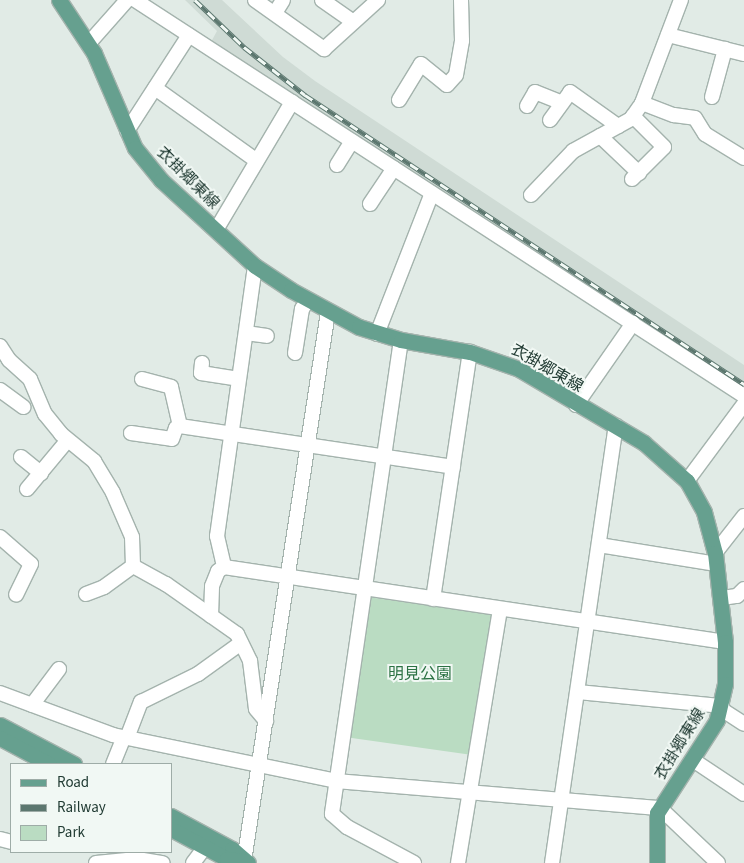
<!DOCTYPE html>
<html>
<head>
<meta charset="utf-8">
<style>
	body { margin:0 }
	#map { position:relative; width:744px; height:863px; overflow:hidden; background:#e1ebe6; font-family:"Source Sans 3","Noto Sans JP",sans-serif }
	div>[style] { position:absolute }
	[style*='--x'] { left:calc(var(--x)*1px); top:calc(var(--y)*1px); width:calc(var(--w)*1px); rotate:calc(var(--a)*1deg) }
	.built>* { inset:0; background:#cfdbd5 }
	.green>* { inset:0; background:#badcc2; transform-origin:0 0 }
	.roads { filter:drop-shadow(1px 0 #a4b3ad) drop-shadow(-1px 0 #a4b3ad) drop-shadow(0 1px #a4b3ad) drop-shadow(0 -1px #a4b3ad) }
	.minor>* { height:14px; margin:-7px; padding:0 7px; transform-origin:7px; border-radius:7px; background:#fff }
	.major>* { height:15px; margin:-7.5px; padding:0 7.5px; transform-origin:7.5px; border-radius:7.5px; background:#66a08f }
	.rail>* { height:5px; margin-top:-2.5px; transform-origin:0; background:repeating-linear-gradient(90deg,#f1f8f4 0 9px,#5c776f 0 18px); box-sizing:border-box; border-block:1px solid #5c776f }
	span { translate:-50% -50%; white-space:nowrap; text-align:center; line-height:1.15; -webkit-text-stroke:4px #f1f8f4; paint-order:stroke }
	.street-label { font-size:16px; color:#213b33 }
	.park-label { font-size:16px; color:#2c7244 }
	.legend { position:absolute; left:10px; top:763px; width:162px; height:90px; box-sizing:border-box; background:#f1f8f4; border:1px solid #9eaca7; margin:0; padding:6px 9px; list-style:none; font-size:15px; color:#213b33 }
	.legend li { display:flex; align-items:center; gap:10px; height:25px }
	.legend b { width:25px; border:1px solid #9eaca7 }
</style>
</head>
<body>
<div id="map">
	<div class="built">
		<div style="clip-path:polygon(185px 0,222px 0,283px 57px,315px 81px,744px 365px,744px 390px,211px 42px,217px 31px)"></div>
	</div>
	<div class="green">
		<div style="left:368px;top:597px;width:127px;height:142px;rotate:8deg"></div>
	</div>
	<div class="roads">
		<div class="minor">
			<div style="--x:135;--y:0;--w:726;--a:33.03"></div>
			<div style="--x:255;--y:0;--w:85;--a:35.4"></div>
			<div style="--x:324;--y:49;--w:73;--a:-42.2"></div>
			<div style="--x:322;--y:0;--w:38;--a:35"></div>
			<div style="--x:275;--y:13;--w:15;--a:-58"></div>
			<div style="--x:668;--y:35;--w:78;--a:14"></div>
			<div style="--x:89;--y:43;--w:57;--a:-48.5"></div>
			<div style="--x:155;--y:88;--w:125;--a:35.6"></div>
			<div style="--x:712;--y:97;--w:50;--a:-74.8"></div>
			<div style="--x:399;--y:100;--w:42;--a:-58.6"></div>
			<div style="--x:421;--y:64;--w:33;--a:39"></div>
			<div style="--x:447;--y:85;--w:13;--a:-48"></div>
			<div style="--x:456;--y:75;--w:35;--a:-80"></div>
			<div style="--x:462;--y:41;--w:41;--a:-91.4"></div>
			<div style="--x:642;--y:103;--w:34;--a:21"></div>
			<div style="--x:674;--y:115;--w:21;--a:8"></div>
			<div style="--x:695;--y:118;--w:19;--a:58"></div>
			<div style="--x:705;--y:134;--w:46;--a:31.6"></div>
			<div style="--x:527;--y:106;--w:16;--a:-60"></div>
			<div style="--x:535;--y:92;--w:27;--a:22"></div>
			<div style="--x:550;--y:120;--w:34;--a:-54"></div>
			<div style="--x:570;--y:92;--w:59;--a:35.3"></div>
			<div style="--x:127;--y:131;--w:114;--a:-57.1"></div>
			<div style="--x:600;--y:136;--w:54;--a:43.5"></div>
			<div style="--x:337;--y:165;--w:28;--a:-58"></div>
			<div style="--x:632;--y:179;--w:45;--a:-45"></div>
			<div style="--x:664;--y:147;--w:44;--a:-135"></div>
			<div style="--x:531;--y:195;--w:61;--a:-46.3"></div>
			<div style="--x:573;--y:151;--w:66;--a:-28.9"></div>
			<div style="--x:631;--y:119;--w:19;--a:-55"></div>
			<div style="--x:642;--y:103;--w:110;--a:-69.3"></div>
			<div style="--x:370;--y:204;--w:43;--a:-56.3"></div>
			<div style="--x:216;--y:230;--w:149;--a:-59.3"></div>
			<div style="--x:255;--y:266;--w:273;--a:98"></div>
			<div style="--x:217;--y:536;--w:32;--a:77"></div>
			<div style="--x:224;--y:567;--w:507;--a:8.51"></div>
			<div style="--x:246;--y:333;--w:21;--a:8"></div>
			<div style="--x:377;--y:334;--w:151;--a:-68.7"></div>
			<div style="--x:401;--y:340;--w:479;--a:98.3"></div>
			<div style="--x:332;--y:814;--w:20;--a:41"></div>
			<div style="--x:347;--y:827;--w:76;--a:28.2"></div>
			<div style="--x:0;--y:346;--w:17;--a:57"></div>
			<div style="--x:9;--y:360;--w:28;--a:42"></div>
			<div style="--x:30;--y:379;--w:38;--a:67"></div>
			<div style="--x:45;--y:414;--w:26;--a:51"></div>
			<div style="--x:61;--y:434;--w:43;--a:39.3"></div>
			<div style="--x:94;--y:461;--w:37;--a:59"></div>
			<div style="--x:113;--y:493;--w:48;--a:66.6"></div>
			<div style="--x:132;--y:537;--w:29;--a:88"></div>
			<div style="--x:133;--y:566;--w:38;--a:29"></div>
			<div style="--x:166;--y:584;--w:87;--a:35.2"></div>
			<div style="--x:237;--y:634;--w:30;--a:64"></div>
			<div style="--x:250;--y:661;--w:48;--a:82.9"></div>
			<div style="--x:256;--y:709;--w:16;--a:50"></div>
			<div style="--x:295;--y:353;--w:45;--a:-81"></div>
			<div style="--x:302;--y:309;--w:11;--a:-56"></div>
			<div style="--x:202;--y:363;--w:10;--a:96"></div>
			<div style="--x:201;--y:373;--w:38;--a:9"></div>
			<div style="--x:142;--y:379;--w:30;--a:15"></div>
			<div style="--x:171;--y:387;--w:40;--a:77"></div>
			<div style="--x:0;--y:390;--w:29;--a:36"></div>
			<div style="--x:576;--y:405;--w:100;--a:-55.2"></div>
			<div style="--x:131;--y:433;--w:41;--a:8.3"></div>
			<div style="--x:172;--y:439;--w:12;--a:-70"></div>
			<div style="--x:176;--y:428;--w:4;--a:-27"></div>
			<div style="--x:180;--y:426;--w:276;--a:8.5"></div>
			<div style="--x:21;--y:457;--w:26;--a:39"></div>
			<div style="--x:687;--y:481;--w:96;--a:-53.5"></div>
			<div style="--x:27;--y:489;--w:62;--a:-50.2"></div>
			<div style="--x:0;--y:537;--w:41;--a:41.1"></div>
			<div style="--x:31;--y:564;--w:34;--a:116"></div>
			<div style="--x:599;--y:545;--w:119;--a:9.2"></div>
			<div style="--x:715;--y:553;--w:47;--a:-51.9"></div>
			<div style="--x:86;--y:594;--w:19;--a:-21"></div>
			<div style="--x:104;--y:587;--w:36;--a:-36"></div>
			<div style="--x:722;--y:598;--w:15;--a:-8"></div>
			<div style="--x:737;--y:596;--w:10;--a:-45"></div>
			<div style="--x:433;--y:599;--w:250;--a:-81.5"></div>
			<div style="--x:211;--y:616;--w:30;--a:-88"></div>
			<div style="--x:212;--y:586;--w:16;--a:-68"></div>
			<div style="--x:218;--y:571;--w:7;--a:-34"></div>
			<div style="--x:578;--y:692;--w:145;--a:5.6"></div>
			<div style="--x:0;--y:693;--w:121;--a:20.4"></div>
			<div style="--x:113;--y:735;--w:229;--a:11.6"></div>
			<div style="--x:337;--y:781;--w:324;--a:4.8"></div>
			<div style="--x:660;--y:808;--w:80;--a:43.5"></div>
			<div style="--x:32;--y:705;--w:45;--a:-53.1"></div>
			<div style="--x:721;--y:709;--w:27;--a:33"></div>
			<div style="--x:127;--y:738;--w:39;--a:-69"></div>
			<div style="--x:141;--y:702;--w:64;--a:-26.2"></div>
			<div style="--x:198;--y:674;--w:53;--a:-35.8"></div>
			<div style="--x:693;--y:760;--w:61;--a:33.7"></div>
			<div style="--x:113;--y:764;--w:29;--a:-68"></div>
			<div style="--x:0;--y:839;--w:11;--a:15"></div>
			<div style="--x:244;--y:861;--w:555;--a:-81.3"></div>
			<div style="--x:96;--y:863;--w:41;--a:-5.6"></div>
			<div style="--x:137;--y:859;--w:26;--a:9"></div>
			<div style="--x:193;--y:863;--w:20;--a:-53"></div>
			<div style="--x:458;--y:863;--w:257;--a:-80.6"></div>
			<div style="--x:552;--y:863;--w:442;--a:-81.7"></div>
		</div>
		<div class="major">
			<div style="--x:59;--y:0;--w:64;--a:56.6"></div>
			<div style="--x:94;--y:53;--w:103;--a:66.7"></div>
			<div style="--x:135;--y:148;--w:41;--a:50.9"></div>
			<div style="--x:161;--y:180;--w:127;--a:42.5"></div>
			<div style="--x:255;--y:266;--w:43;--a:33.7"></div>
			<div style="--x:291;--y:290;--w:77;--a:28.6"></div>
			<div style="--x:359;--y:327;--w:44;--a:17.2"></div>
			<div style="--x:401;--y:340;--w:70;--a:9.9"></div>
			<div style="--x:470;--y:352;--w:52;--a:19.1"></div>
			<div style="--x:519;--y:369;--w:145;--a:30.6"></div>
			<div style="--x:644;--y:443;--w:57;--a:41.5"></div>
			<div style="--x:687;--y:481;--w:35;--a:61"></div>
			<div style="--x:704;--y:512;--w:42;--a:75"></div>
			<div style="--x:715;--y:553;--w:90;--a:83.6"></div>
			<div style="--x:725;--y:642;--w:42;--a:90"></div>
			<div style="--x:725;--y:684;--w:37;--a:103"></div>
			<div style="--x:717;--y:720;--w:111;--a:122.8"></div>
			<div style="--x:657;--y:813;--w:50;--a:90"></div>
			<div style="--x:0;--y:725;--w:84;--a:27.8"></div>
			<div style="--x:0;--y:738;--w:55;--a:28"></div>
			<div style="--x:171;--y:816;--w:69;--a:28.4"></div>
			<div style="--x:232;--y:849;--w:21;--a:41"></div>
			<div style="--x:171;--y:829;--w:64;--a:28.2"></div>
			<div style="--x:227;--y:859;--w:17;--a:7"></div>
		</div>
	</div>
	<div class="rail">
		<div style="--x:195;--y:0;--w:68;--a:43.8"></div>
		<div style="--x:244;--y:47;--w:78;--a:38.2"></div>
		<div style="--x:305;--y:95;--w:526;--a:33.36"></div>
	</div>
	<div class="street-label">
		<span style="left:188px;top:178px;rotate:45deg">衣掛郷東線</span>
		<span style="left:547px;top:368px;rotate:30deg">衣掛郷東線</span>
		<span style="left:680px;top:744px;rotate:-58deg">衣掛郷東線</span>
	</div>
	<div class="park-label">
		<span style="left:420px;top:674px">明見公園</span>
	</div>
	<ul class="legend">
	<li><b style="height:6px;background:#66a08f"></b>Road</li>
	<li><b style="height:6px;background:#5c776f"></b>Railway</li>
	<li><b style="height:14px;background:#badcc2"></b>Park</li>
	</ul>
</div>
</body>
</html>
